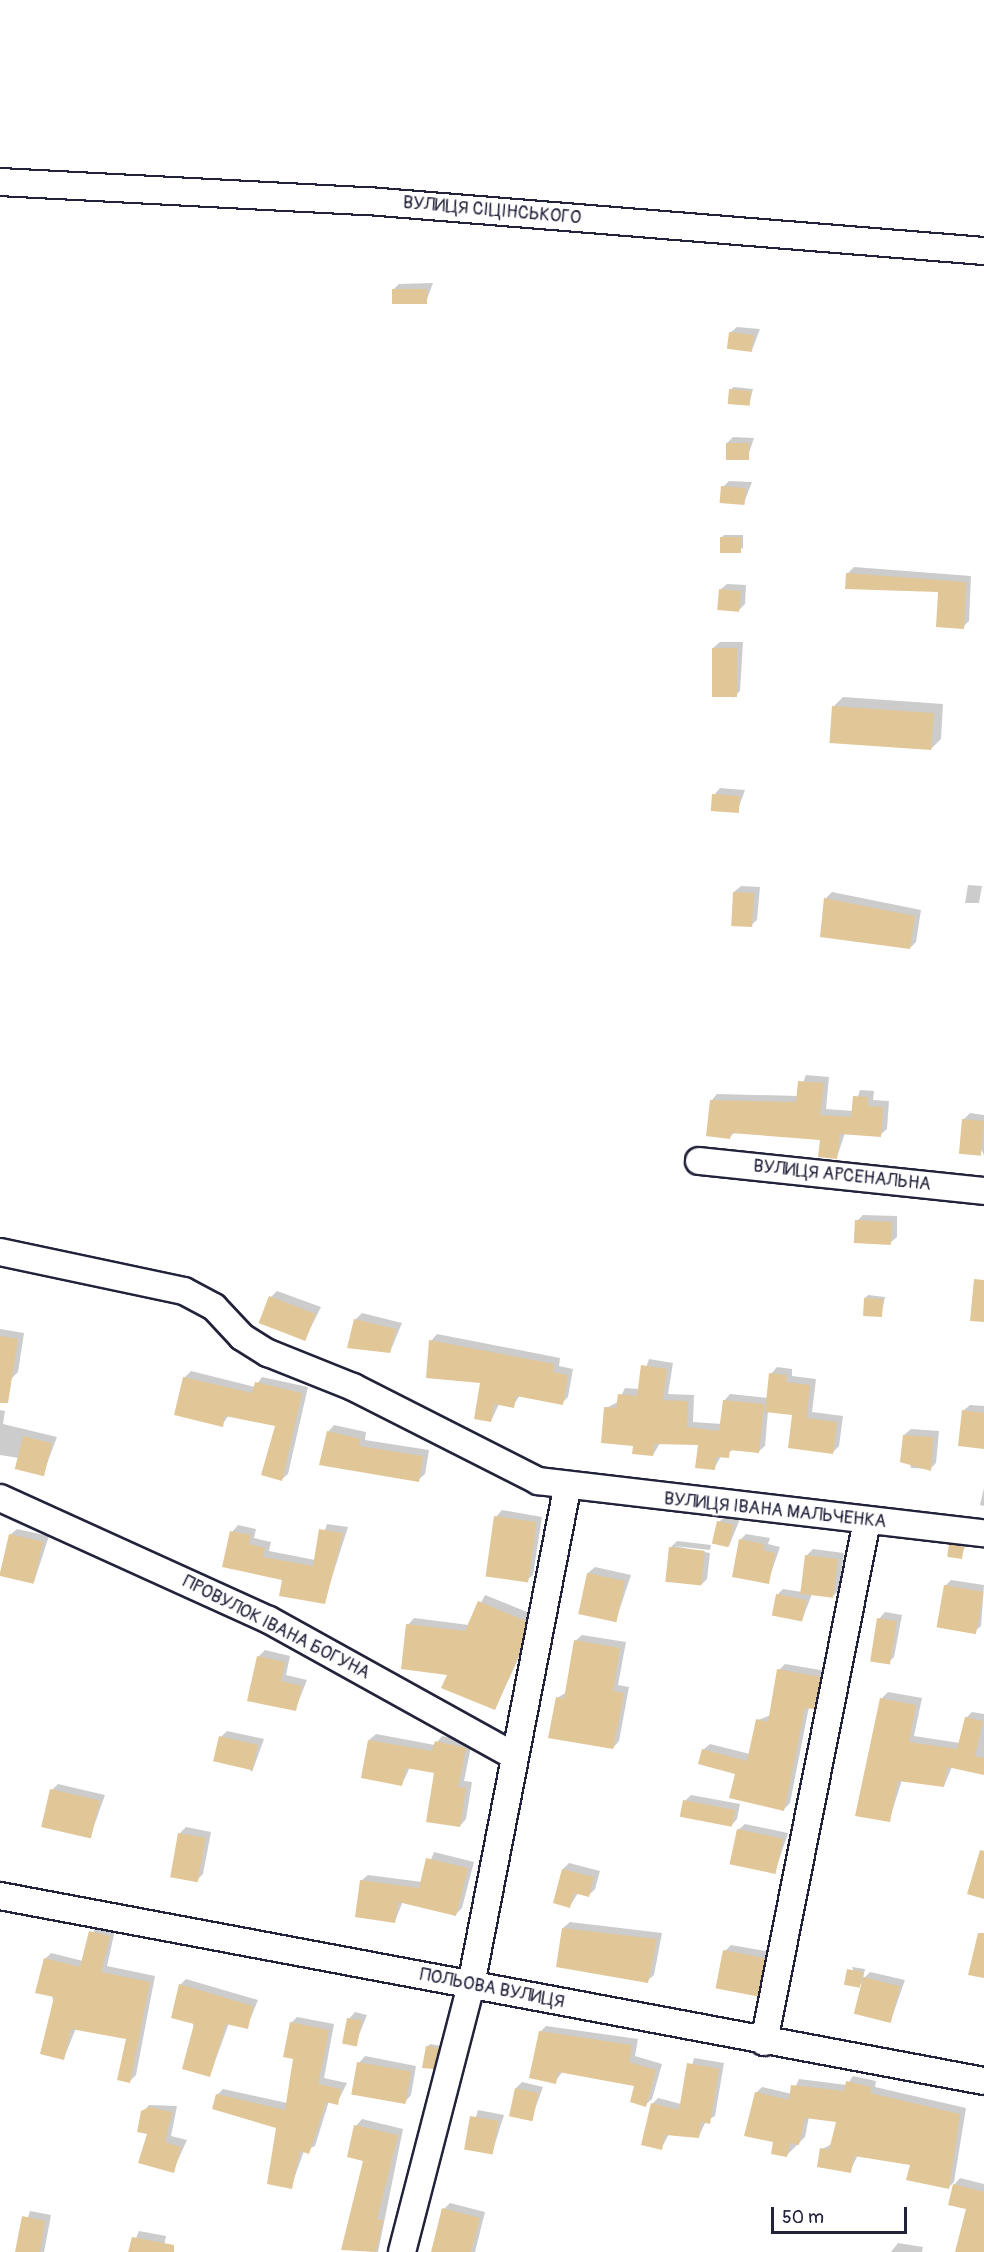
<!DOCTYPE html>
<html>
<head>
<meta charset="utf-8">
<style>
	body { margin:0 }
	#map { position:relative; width:984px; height:2252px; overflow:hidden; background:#fff; font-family:Pangolin,sans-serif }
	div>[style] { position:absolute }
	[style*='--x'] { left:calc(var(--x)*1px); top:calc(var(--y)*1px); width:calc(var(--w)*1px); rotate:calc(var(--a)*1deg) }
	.shadow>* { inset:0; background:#0003 }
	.building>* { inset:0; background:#e1c797; transform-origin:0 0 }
	.roads { filter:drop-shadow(2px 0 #22223b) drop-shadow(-2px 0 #22223b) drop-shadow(0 2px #22223b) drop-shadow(0 -2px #22223b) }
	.minor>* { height:26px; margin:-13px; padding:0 13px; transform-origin:13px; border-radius:13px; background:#fff }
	span { translate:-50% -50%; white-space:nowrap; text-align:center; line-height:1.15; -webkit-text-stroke:4.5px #fff; paint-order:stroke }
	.street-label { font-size:18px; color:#22223b }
	.scale { position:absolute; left:771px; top:2207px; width:136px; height:27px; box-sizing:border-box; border:3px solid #22223b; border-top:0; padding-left:8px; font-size:18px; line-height:21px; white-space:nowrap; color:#22223b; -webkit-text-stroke:4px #fff; paint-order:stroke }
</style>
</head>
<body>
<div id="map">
	<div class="shadow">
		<div style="clip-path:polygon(433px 283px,426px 302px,393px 290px,399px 284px)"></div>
		<div style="clip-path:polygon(737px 327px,760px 329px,752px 350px,730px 333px)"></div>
		<div style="clip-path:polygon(734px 387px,753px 389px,749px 405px,731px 389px)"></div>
		<div style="clip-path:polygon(733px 437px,754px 438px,747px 459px,727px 443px)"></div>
		<div style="clip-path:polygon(729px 481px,752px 482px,744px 503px,723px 487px)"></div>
		<div style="clip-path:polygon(724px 535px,743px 535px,743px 549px,721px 538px)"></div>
		<div style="clip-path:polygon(854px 567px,971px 576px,969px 621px,963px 627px,940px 591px,847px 574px)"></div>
		<div style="clip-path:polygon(727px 584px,746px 585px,745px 604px,739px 610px,720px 590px)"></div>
		<div style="clip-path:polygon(720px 642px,743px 642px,740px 691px,733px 698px,713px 648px)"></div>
		<div style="clip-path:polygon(843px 697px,943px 704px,941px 739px,931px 749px,833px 707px)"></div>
		<div style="clip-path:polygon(720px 788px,745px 790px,737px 812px,714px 795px)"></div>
		<div style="clip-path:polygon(968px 885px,982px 886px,979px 903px,965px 903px)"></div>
		<div style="clip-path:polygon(741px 886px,760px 887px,757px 920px,750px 926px,734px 892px)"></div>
		<div style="clip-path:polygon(832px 892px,921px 910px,916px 942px,910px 948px,825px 899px)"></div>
		<div style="clip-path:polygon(806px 1075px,829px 1077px,826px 1109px,853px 1111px,860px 1090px,874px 1091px,873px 1100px,889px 1101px,887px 1129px,880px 1135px,845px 1133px,837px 1157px,821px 1139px,735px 1132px,730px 1137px,711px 1101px,717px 1094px,798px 1096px)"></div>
		<div style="clip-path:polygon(970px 1113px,984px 1115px,984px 1155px,963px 1120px)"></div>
		<div style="clip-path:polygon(863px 1215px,897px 1216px,897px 1237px,890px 1243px,857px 1221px)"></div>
		<div style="clip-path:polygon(277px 1291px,321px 1307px,305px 1339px,271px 1297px)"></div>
		<div style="clip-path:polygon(868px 1295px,885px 1297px,881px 1317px,865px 1298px)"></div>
		<div style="clip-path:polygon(362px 1313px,402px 1323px,390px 1352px,355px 1320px)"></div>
		<div style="clip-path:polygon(0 1329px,24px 1333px,18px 1372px,11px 1379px,0 1377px)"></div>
		<div style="clip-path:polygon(437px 1334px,560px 1358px,559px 1366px,573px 1369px,568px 1397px,562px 1403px,520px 1395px,513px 1406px,499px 1404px,491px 1421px,482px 1381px,431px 1341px)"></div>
		<div style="clip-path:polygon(649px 1359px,673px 1363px,668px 1394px,694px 1395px,693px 1422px,722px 1424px,724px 1401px,730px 1394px,768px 1398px,771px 1374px,777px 1367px,792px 1369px,792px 1376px,816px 1379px,812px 1412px,843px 1416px,839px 1446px,833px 1452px,793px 1414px,768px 1411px,765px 1446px,758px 1452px,735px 1449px,721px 1456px,714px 1469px,699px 1444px,660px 1443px,653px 1455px,635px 1445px,606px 1408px,618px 1402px,625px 1388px,639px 1389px)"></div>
		<div style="clip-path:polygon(191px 1371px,255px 1387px,262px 1377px,308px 1387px,288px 1474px,281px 1480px,277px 1425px,229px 1415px,222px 1425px,184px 1378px)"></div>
		<div style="clip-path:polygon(970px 1405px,984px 1406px,984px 1448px,963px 1411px)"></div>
		<div style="clip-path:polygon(0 1410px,5px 1411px,3px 1424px,57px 1437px,43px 1474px,19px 1458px,0 1455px)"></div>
		<div style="clip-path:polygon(334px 1425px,366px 1432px,365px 1440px,429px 1450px,425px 1474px,418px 1480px,328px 1432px)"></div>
		<div style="clip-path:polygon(911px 1429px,939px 1431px,936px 1463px,930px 1469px,911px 1468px,904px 1435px)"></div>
		<div style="clip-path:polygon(984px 1488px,984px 1506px,980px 1505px)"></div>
		<div style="clip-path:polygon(502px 1510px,542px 1517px,533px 1575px,526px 1581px,496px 1517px)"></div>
		<div style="clip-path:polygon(725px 1516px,740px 1519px,729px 1546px,719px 1522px)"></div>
		<div style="clip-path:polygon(327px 1524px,348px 1527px,324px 1602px,284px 1579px,232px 1532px,238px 1525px,256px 1529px,254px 1538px,271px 1542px,269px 1551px,315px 1560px)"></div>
		<div style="clip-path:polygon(17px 1529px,49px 1536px,34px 1582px,10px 1535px)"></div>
		<div style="clip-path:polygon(746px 1534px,770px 1538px,768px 1544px,780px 1547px,768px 1582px,740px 1540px)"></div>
		<div style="clip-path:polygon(677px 1541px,711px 1545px,710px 1550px,674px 1546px,710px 1553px,707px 1579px,701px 1585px,671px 1547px)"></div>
		<div style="clip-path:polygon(953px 1542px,966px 1543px,961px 1558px,950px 1545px)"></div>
		<div style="clip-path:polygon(813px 1549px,844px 1553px,839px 1590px,833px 1596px,812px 1594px,802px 1620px,777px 1595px,783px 1589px,802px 1592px,806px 1556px)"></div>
		<div style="clip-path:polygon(595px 1567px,631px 1575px,616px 1620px,588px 1573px)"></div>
		<div style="clip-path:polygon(951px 1580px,984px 1585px,981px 1626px,974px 1632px,945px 1586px)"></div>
		<div style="clip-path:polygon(485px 1595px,532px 1614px,526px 1642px,495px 1709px,449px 1674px,408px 1625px,414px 1618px,469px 1625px)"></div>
		<div style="clip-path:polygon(885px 1612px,902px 1615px,894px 1657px,888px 1663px,879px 1619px)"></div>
		<div style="clip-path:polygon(582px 1635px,626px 1642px,618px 1685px,629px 1687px,619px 1741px,613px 1748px,557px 1698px,567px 1692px,575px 1641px)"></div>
		<div style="clip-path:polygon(265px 1650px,290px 1656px,286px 1675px,307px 1680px,295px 1710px,258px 1657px)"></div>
		<div style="clip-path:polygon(785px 1664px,826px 1671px,820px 1702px,809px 1707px,790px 1803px,784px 1809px,703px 1750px,710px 1744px,750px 1754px,758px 1720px,771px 1715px,779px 1670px)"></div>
		<div style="clip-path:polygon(888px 1692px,922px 1698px,914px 1736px,960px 1743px,966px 1718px,972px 1712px,984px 1714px,984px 1774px,952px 1767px,944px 1786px,902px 1780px,889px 1821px,882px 1698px)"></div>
		<div style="clip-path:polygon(227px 1731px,264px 1739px,252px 1772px,221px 1737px)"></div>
		<div style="clip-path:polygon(376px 1734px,435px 1745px,442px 1736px,472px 1742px,464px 1781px,472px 1782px,466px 1819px,460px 1826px,435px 1772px,410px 1767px,402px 1784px,369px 1740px)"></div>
		<div style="clip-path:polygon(58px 1784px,105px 1795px,90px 1837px,52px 1790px)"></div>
		<div style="clip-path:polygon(691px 1795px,740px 1804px,737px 1819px,731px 1826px,685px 1801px)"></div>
		<div style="clip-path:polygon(745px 1824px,788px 1833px,775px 1872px,738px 1830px)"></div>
		<div style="clip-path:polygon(186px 1827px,211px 1832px,203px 1874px,197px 1880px,180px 1833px)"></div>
		<div style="clip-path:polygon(434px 1852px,474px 1862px,462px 1908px,456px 1914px,403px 1901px,395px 1921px,361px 1881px,368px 1875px,422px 1882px)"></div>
		<div style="clip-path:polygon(569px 1863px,600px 1871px,595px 1889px,589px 1895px,578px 1893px,570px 1906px,563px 1869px)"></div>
		<div style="clip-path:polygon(570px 1922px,662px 1933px,654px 1975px,647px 1981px,563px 1928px)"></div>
		<div style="clip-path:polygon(96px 1925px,115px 1930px,107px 1966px,155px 1976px,136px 2075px,130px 2081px,128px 2038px,76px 2028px,64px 2058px,45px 1959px,51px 1953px,83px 1961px)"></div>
		<div style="clip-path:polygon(731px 1945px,771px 1952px,757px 1994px,725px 1951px)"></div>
		<div style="clip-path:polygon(852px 1967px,865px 1969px,863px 1979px,870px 1972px,905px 1980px,891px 2020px,863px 1982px,859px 1986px)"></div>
		<div style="clip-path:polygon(186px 1979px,258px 2000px,247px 2027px,229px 2023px,210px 2075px,180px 1985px)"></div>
		<div style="clip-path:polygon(355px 2012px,367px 2015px,355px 2045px,349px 2019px)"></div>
		<div style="clip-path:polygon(297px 2017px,334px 2024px,324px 2078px,347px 2083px,337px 2103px,329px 2101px,315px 2146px,304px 2151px,291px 2187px,278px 2127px,217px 2095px,223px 2089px,287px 2103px,294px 2058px,291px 2023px)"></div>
		<div style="clip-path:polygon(546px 2026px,638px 2039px,635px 2056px,662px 2064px,652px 2099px,645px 2105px,636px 2084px,563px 2071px,555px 2082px,540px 2032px)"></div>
		<div style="clip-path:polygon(430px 2044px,441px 2046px,433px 2068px,427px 2047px)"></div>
		<div style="clip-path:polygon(365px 2056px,416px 2066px,411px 2095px,405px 2102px,359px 2063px)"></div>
		<div style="clip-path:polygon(694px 2058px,724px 2063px,715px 2116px,706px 2121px,699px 2136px,669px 2134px,661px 2149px,652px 2104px,658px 2098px,681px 2104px)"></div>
		<div style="clip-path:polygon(853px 2076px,876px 2081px,875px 2087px,966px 2108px,954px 2182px,948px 2188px,912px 2163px,858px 2155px,850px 2171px,822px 2149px,832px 2144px,838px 2120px,809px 2117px,805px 2137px,787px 2155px,775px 2141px,756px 2093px,762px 2087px,792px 2094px,799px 2079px,847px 2085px)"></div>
		<div style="clip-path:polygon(522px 2082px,543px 2087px,531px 2120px,516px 2088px)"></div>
		<div style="clip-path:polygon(149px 2105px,177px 2106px,171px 2136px,187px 2140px,173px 2171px,148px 2133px,143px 2112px)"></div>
		<div style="clip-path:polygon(478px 2110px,504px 2115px,492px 2153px,466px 2148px)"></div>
		<div style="clip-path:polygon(362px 2119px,403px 2129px,378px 2252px,343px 2249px,364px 2159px,356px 2126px)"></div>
		<div style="clip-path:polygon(960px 2178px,984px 2184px,984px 2252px,957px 2252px,968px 2208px,954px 2185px)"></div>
		<div style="clip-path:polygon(450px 2203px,485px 2212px,475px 2252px,438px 2252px,444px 2209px)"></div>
		<div style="clip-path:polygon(30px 2211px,51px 2215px,44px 2252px,17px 2252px)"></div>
		<div style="clip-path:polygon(139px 2231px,166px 2236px,163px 2252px,130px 2252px)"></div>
		<div style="clip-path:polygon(898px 2243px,923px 2247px,922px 2252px,891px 2252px)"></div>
	</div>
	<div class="building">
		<div style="left:427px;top:289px;width:15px;height:35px;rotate:90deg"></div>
		<div style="left:729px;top:332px;width:25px;height:17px;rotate:7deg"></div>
		<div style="left:729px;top:389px;width:22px;height:15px;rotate:5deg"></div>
		<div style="left:726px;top:443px;width:23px;height:17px"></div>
		<div style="left:721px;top:486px;width:25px;height:17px;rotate:5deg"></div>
		<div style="left:720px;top:537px;width:21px;height:16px"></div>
		<div style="clip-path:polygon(846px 573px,966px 582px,964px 629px,936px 627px,938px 592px,845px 589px)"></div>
		<div style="left:719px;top:589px;width:22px;height:21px;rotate:5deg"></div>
		<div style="left:712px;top:648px;width:25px;height:49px"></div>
		<div style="left:832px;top:706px;width:102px;height:37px;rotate:4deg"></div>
		<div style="left:712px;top:794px;width:28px;height:17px;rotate:4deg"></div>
		<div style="left:733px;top:892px;width:21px;height:34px;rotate:3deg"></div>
		<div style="clip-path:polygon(824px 898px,915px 916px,910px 949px,820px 937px)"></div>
		<div style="clip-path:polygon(798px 1081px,824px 1083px,820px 1115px,851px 1117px,853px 1096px,868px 1097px,868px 1106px,883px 1107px,881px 1137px,840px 1134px,837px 1159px,818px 1157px,820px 1140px,731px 1133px,730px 1139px,706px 1136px,710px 1100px,796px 1102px)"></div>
		<div style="left:962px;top:1119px;width:22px;height:35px;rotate:5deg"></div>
		<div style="left:855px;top:1220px;width:37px;height:23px;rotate:3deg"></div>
		<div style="clip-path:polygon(974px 1279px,984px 1280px,984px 1322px,970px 1321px)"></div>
		<div style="left:269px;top:1296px;width:50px;height:29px;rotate:21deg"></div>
		<div style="left:864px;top:1298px;width:19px;height:18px;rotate:3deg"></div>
		<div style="clip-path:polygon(354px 1319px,396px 1329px,390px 1353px,347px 1348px)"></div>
		<div style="clip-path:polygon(0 1336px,18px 1339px,8px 1403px,0 1403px)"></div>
		<div style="clip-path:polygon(429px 1340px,554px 1364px,553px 1372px,568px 1375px,563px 1405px,516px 1396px,514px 1408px,494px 1404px,491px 1422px,474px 1419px,480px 1383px,426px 1378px)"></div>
		<div style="clip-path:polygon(641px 1365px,667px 1369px,663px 1400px,688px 1401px,687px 1427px,719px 1431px,723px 1400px,764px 1404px,759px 1453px,730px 1450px,729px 1458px,716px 1457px,715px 1470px,695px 1468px,698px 1445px,654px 1444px,653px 1456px,632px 1454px,633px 1446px,601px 1443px,604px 1407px,616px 1408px,618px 1394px,637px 1396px)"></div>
		<div style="clip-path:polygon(769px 1373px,787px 1375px,786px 1382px,810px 1385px,807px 1418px,837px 1422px,833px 1454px,788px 1448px,792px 1415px,765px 1412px)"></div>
		<div style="clip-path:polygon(183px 1377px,252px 1393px,255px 1382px,302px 1393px,282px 1481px,261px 1475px,275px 1426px,225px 1416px,223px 1427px,174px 1415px)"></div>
		<div style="clip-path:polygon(962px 1410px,984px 1413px,984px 1449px,958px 1446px)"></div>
		<div style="clip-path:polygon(327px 1431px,361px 1439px,359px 1446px,423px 1456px,419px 1482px,319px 1465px)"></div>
		<div style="clip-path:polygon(903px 1435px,933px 1437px,931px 1471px,900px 1462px)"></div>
		<div style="left:23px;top:1436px;width:30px;height:34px;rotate:14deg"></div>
		<div style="left:494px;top:1516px;width:43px;height:61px;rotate:8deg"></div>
		<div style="left:717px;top:1521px;width:17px;height:23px;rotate:13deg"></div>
		<div style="clip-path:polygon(319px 1529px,343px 1533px,325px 1604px,279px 1596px,282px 1580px,222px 1567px,230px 1531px,251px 1535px,249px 1544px,265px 1548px,263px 1557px,313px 1566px)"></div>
		<div style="left:9px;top:1534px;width:35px;height:43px;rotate:13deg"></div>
		<div style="clip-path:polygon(739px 1539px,764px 1544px,763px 1550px,775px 1553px,769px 1584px,732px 1577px)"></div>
		<div style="left:949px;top:1544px;width:15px;height:13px;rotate:8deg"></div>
		<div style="left:669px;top:1547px;width:36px;height:35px;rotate:6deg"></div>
		<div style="left:805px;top:1555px;width:33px;height:39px;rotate:7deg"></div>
		<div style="left:587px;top:1573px;width:39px;height:42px;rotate:12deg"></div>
		<div style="left:944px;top:1585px;width:40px;height:43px;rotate:10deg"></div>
		<div style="left:776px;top:1594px;width:31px;height:22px;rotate:11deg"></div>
		<div style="clip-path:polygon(478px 1601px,526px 1621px,521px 1650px,495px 1710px,441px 1688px,447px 1675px,401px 1669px,406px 1624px,465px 1631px)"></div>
		<div style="left:877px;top:1618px;width:20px;height:44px;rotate:9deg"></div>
		<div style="clip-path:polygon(574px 1640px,620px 1648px,613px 1691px,624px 1693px,613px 1749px,548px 1738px,556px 1697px,564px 1699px)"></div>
		<div style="clip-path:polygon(257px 1656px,285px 1662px,281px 1681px,302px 1686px,296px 1711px,247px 1701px)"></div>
		<div style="clip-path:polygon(777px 1669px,821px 1677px,814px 1709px,805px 1708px,784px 1811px,729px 1798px,735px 1774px,698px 1764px,702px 1749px,747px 1761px,756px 1719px,768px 1722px)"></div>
		<div style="clip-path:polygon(880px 1698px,916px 1705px,909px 1742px,957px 1749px,965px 1717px,983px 1721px,975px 1756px,984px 1758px,984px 1775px,947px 1767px,944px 1787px,898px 1781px,890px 1822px,855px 1816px)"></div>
		<div style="left:219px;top:1736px;width:40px;height:26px;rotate:13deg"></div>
		<div style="clip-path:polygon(368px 1740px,432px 1751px,435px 1741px,466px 1748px,458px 1787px,466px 1788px,460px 1827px,426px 1822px,434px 1773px,406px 1768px,402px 1786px,361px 1778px)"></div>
		<div style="left:50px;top:1789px;width:51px;height:39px;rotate:13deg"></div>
		<div style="left:683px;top:1800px;width:53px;height:17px;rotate:11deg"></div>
		<div style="left:737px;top:1829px;width:47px;height:36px;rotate:12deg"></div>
		<div style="left:178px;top:1833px;width:28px;height:45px;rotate:10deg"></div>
		<div style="clip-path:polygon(980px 1850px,984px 1851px,984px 1899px,967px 1894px)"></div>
		<div style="clip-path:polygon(426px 1858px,468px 1868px,456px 1916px,398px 1902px,395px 1923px,355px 1917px,360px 1880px,419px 1888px)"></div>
		<div style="clip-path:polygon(562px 1869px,594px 1877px,589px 1897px,574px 1893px,570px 1908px,553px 1903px)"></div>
		<div style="clip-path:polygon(562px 1928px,657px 1939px,648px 1983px,556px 1967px)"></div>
		<div style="clip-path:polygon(89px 1931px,110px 1936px,101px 1972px,150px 1982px,130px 2083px,117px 2080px,126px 2039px,71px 2029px,64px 2060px,40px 2054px,54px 1997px,35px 1993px,44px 1958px,80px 1967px)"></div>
		<div style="clip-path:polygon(978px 1933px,984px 1933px,984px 1978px,968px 1975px)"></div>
		<div style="left:723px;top:1950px;width:43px;height:39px;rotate:11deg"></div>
		<div style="left:847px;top:1969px;width:16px;height:16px;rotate:11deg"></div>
		<div style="left:863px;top:1977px;width:38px;height:38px;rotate:14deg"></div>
		<div style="clip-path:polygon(179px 1984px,253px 2006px,248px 2029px,226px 2024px,210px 2077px,182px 2069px,194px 2024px,171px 2018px)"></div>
		<div style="left:347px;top:2018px;width:15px;height:26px;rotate:11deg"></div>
		<div style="clip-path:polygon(290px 2022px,329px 2030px,318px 2084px,341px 2089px,338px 2105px,326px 2102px,309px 2154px,300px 2151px,292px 2189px,267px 2184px,276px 2128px,212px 2109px,216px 2094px,285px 2110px,293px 2059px,283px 2057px)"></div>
		<div style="clip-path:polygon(539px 2031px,632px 2045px,629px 2062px,656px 2070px,646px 2107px,630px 2102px,634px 2086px,558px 2072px,556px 2084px,529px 2078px)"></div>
		<div style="clip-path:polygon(426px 2046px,439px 2048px,434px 2069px,422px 2068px)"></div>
		<div style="left:357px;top:2062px;width:55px;height:33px;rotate:10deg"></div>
		<div style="clip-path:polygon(687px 2063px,719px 2069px,710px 2124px,701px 2122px,699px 2138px,665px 2135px,662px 2150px,641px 2145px,651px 2103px,679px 2110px)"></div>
		<div style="clip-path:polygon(846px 2081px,871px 2087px,870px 2093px,960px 2114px,949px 2189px,906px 2180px,910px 2165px,854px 2156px,851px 2173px,817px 2167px,820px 2148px,829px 2150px,836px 2122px,805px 2118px,799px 2145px,790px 2143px,787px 2157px,771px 2154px,773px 2142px,744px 2136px,755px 2092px,789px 2100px,791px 2085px,844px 2091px)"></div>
		<div style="left:515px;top:2088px;width:24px;height:29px;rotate:12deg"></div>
		<div style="clip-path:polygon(149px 2107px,172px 2112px,165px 2142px,181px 2147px,174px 2173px,138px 2163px,147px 2134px,137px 2132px,141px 2111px)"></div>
		<div style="left:470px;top:2116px;width:29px;height:34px;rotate:10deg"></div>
		<div style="clip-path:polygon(354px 2125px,398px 2135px,377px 2219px,383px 2220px,376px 2252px,341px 2250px,363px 2161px,347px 2157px)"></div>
		<div style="clip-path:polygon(953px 2184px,984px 2192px,984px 2252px,955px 2252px,966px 2209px,948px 2205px)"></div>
		<div style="clip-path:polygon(442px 2208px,480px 2218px,471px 2252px,431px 2252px)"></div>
		<div style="clip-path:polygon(22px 2216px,45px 2221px,40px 2252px,15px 2252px)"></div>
		<div style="clip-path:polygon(132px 2237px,174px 2245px,174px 2252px,128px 2252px)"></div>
	</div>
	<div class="roads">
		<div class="minor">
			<div style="--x:0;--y:182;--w:368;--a:3"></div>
			<div style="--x:368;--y:201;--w:618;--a:4.64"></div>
			<div style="--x:699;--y:1161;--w:287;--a:6"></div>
			<div style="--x:0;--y:1252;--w:188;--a:12"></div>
			<div style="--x:184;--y:1291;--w:34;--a:28"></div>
			<div style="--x:214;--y:1307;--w:41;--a:47"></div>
			<div style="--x:242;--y:1337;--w:31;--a:32"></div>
			<div style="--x:268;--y:1353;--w:92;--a:21.8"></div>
			<div style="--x:353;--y:1387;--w:208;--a:26.9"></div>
			<div style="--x:538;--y:1481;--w:449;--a:6.7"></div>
			<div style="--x:0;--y:1498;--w:295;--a:24.4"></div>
			<div style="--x:269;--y:1620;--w:279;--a:29"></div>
			<div style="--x:0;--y:1896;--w:1001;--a:10.65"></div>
			<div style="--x:764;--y:2042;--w:531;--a:-78.82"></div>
			<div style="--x:402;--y:2252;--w:276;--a:-75.5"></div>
			<div style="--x:471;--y:1985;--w:505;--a:-79.05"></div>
		</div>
	</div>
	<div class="street-label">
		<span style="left:492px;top:211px;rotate:5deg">ВУЛИЦЯ СІЦІНСЬКОГО</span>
		<span style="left:842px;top:1176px;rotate:6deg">ВУЛИЦЯ АРСЕНАЛЬНА</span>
		<span style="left:775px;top:1511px;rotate:6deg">ВУЛИЦЯ ІВАНА МАЛЬЧЕНКА</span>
		<span style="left:276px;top:1628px;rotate:27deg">ПРОВУЛОК ІВАНА БОГУНА</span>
		<span style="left:492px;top:1989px;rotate:11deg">ПОЛЬОВА ВУЛИЦЯ</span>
	</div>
	<div class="scale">50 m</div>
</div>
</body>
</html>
